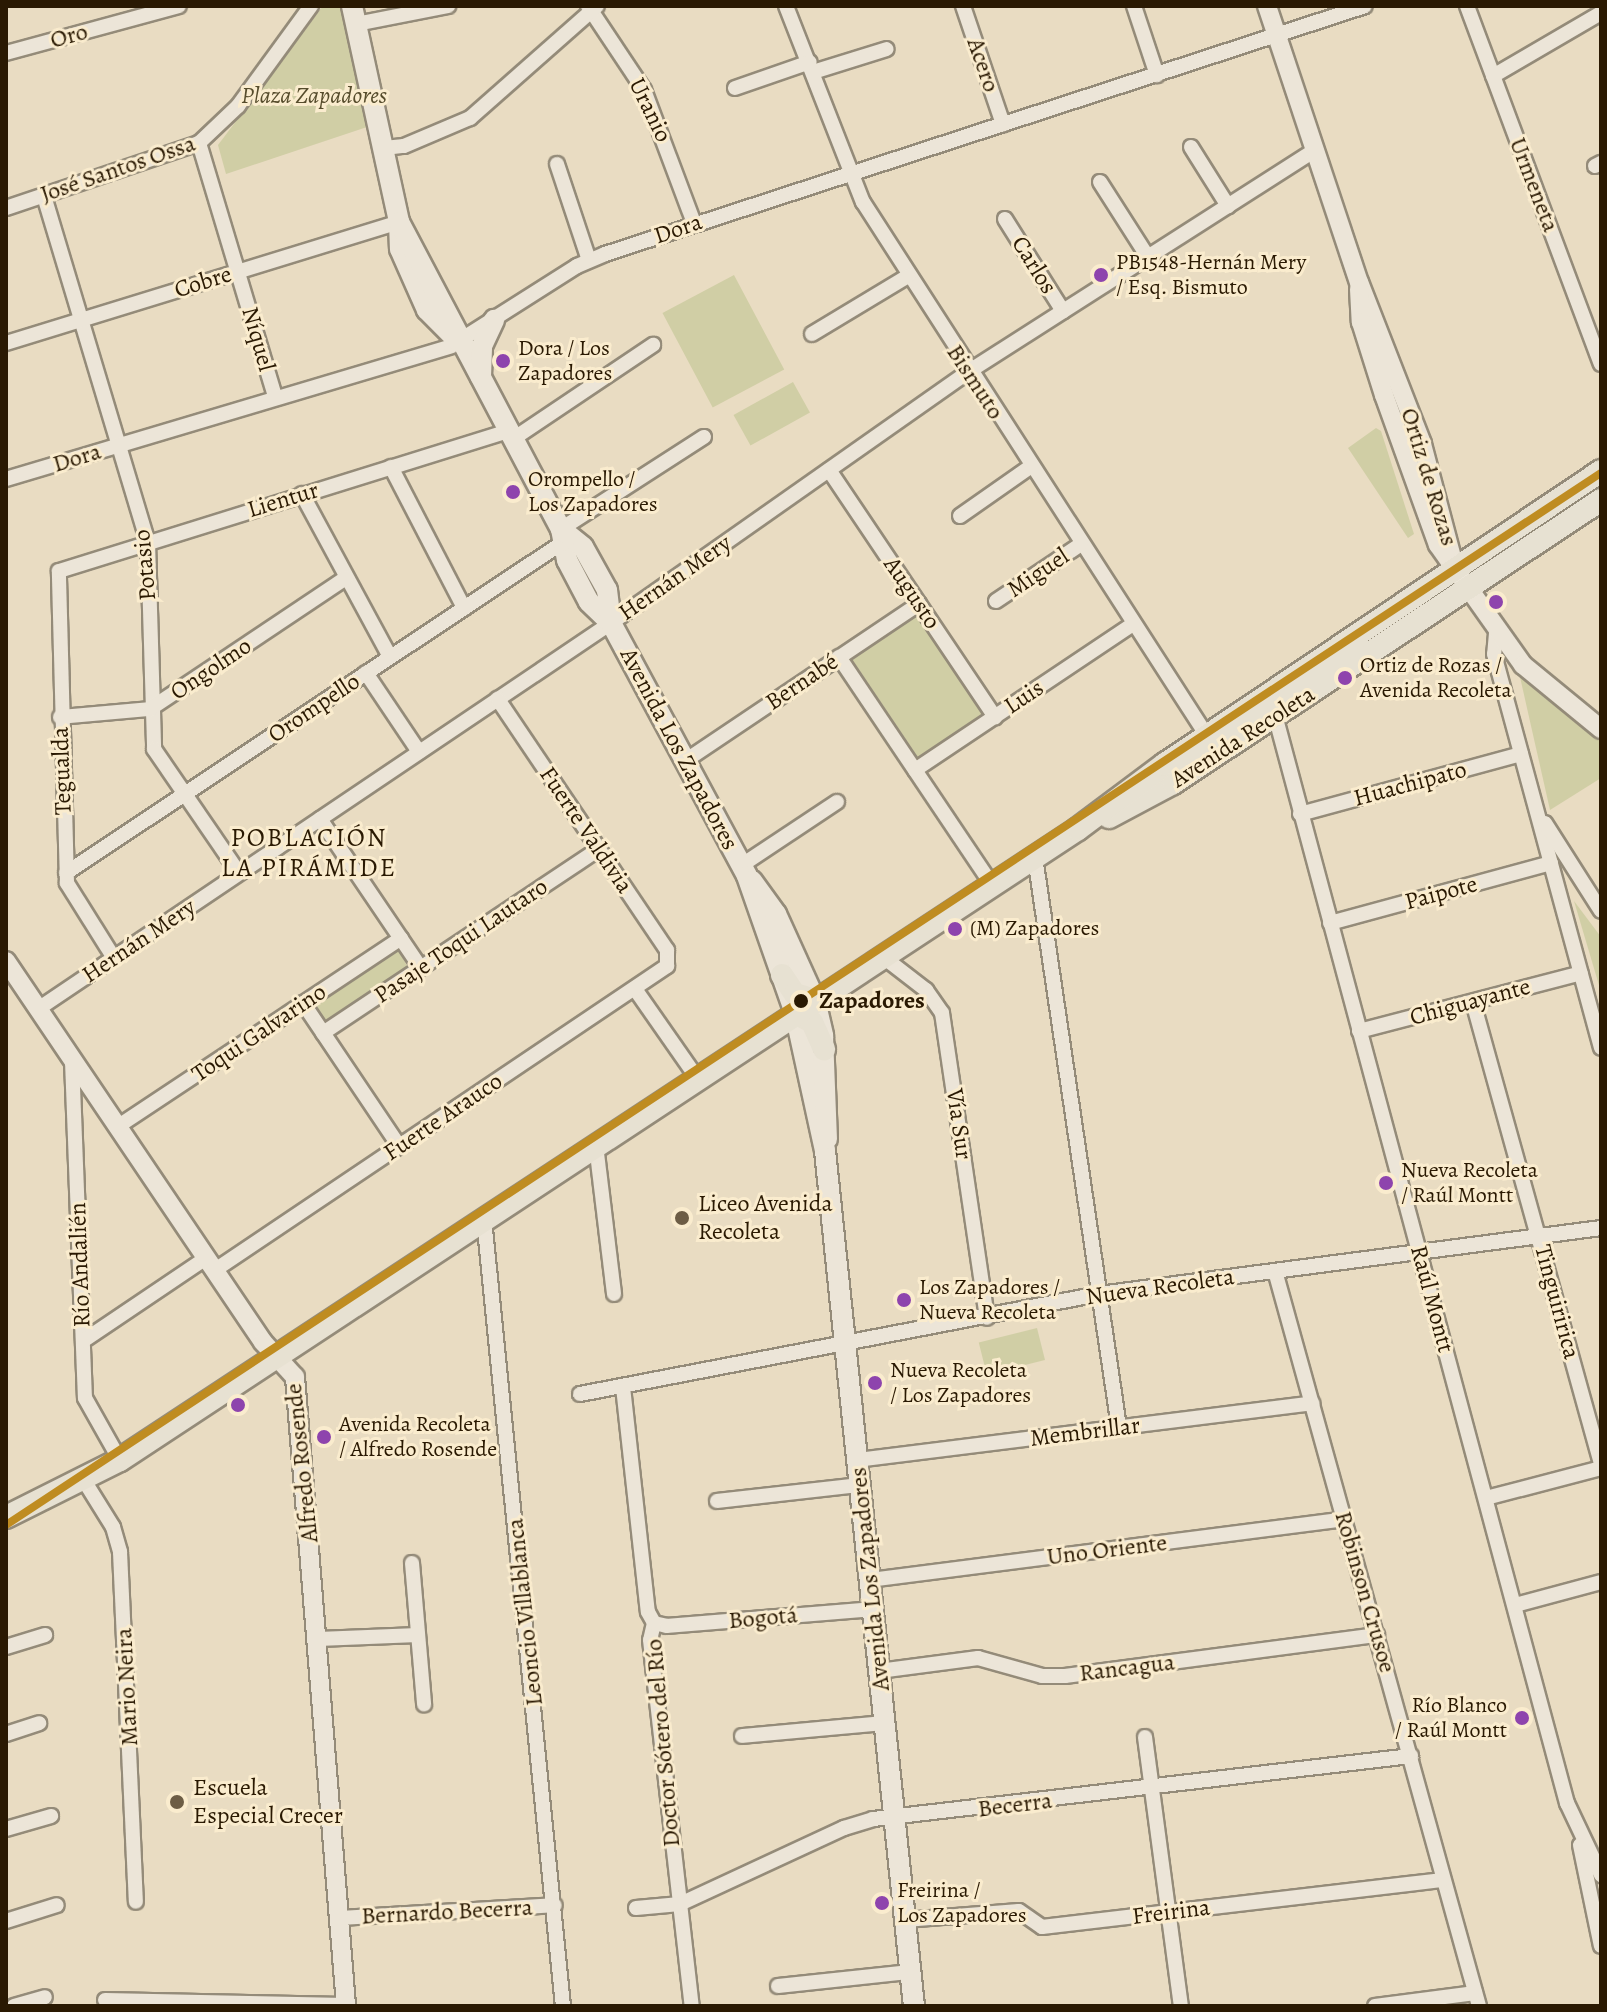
<!DOCTYPE html>
<html>
<head>
<meta charset="utf-8">
<style>
	body { margin:0 }
	#map { position:relative; width:1607px; height:2012px; overflow:hidden; background:#e9dcc2; font-family:Alegreya,serif }
	div>[style] { position:absolute }
	[style*='--x'] { left:calc(var(--x)*1px); top:calc(var(--y)*1px); width:calc(var(--w)*1px); rotate:calc(var(--a)*1deg) }
	.green>* { inset:0; background:#d0cea5; transform-origin:0 0 }
	.roads { filter:drop-shadow(2px 0 #948b79) drop-shadow(-2px 0 #948b79) drop-shadow(0 2px #948b79) drop-shadow(0 -2px #948b79) }
	.minor>* { height:14px; margin:-7px; padding:0 7px; transform-origin:7px; border-radius:7px; background:#ece5d8 }
	.tertiary>* { height:18px; margin:-9px; padding:0 9px; transform-origin:9px; border-radius:9px; background:#ece5d8 }
	.secondary>* { height:20px; margin:-10px; padding:0 10px; transform-origin:10px; border-radius:10px; background:#ece5d8 }
	.primary>* { height:22px; margin:-11px; padding:0 11px; transform-origin:11px; border-radius:11px; background:#e7e1d2 }
	.metro-1>* { height:8px; margin:-4px; padding:0 4px; transform-origin:4px; border-radius:4px; background:#bf8c21 }
	.dots>* { width:22px; height:22px; translate:-50% -50%; box-sizing:border-box; border:4px solid #faecce; border-radius:50% }
	span { translate:-50% -50%; white-space:nowrap; text-align:center; line-height:1.15; -webkit-text-stroke:6px #faecce; paint-order:stroke }
	.bus-label { font-size:22px; color:#2a1902 }
	.left { translate:0 -50%; text-align:left }
	.right { translate:-100% -50%; text-align:right }
	.street-label { font-size:24px; color:#2a1902 }
	.park-label { font-size:24px; color:#564c2c; font-style:italic }
	.stop-label { font-size:24px; color:#2a1902; font-weight:700 }
	.poi-label { font-size:24px; color:#2a1902 }
	.neighbourhood-label { font-size:26px; color:#2a1902; letter-spacing:2px }
	.frame { position:absolute; inset:0; border:8px solid #2a1902; pointer-events:none }
</style>
</head>
<body>
<div id="map">
	<div class="green">
		<div style="clip-path:polygon(323px 6px,342px 6px,370px 126px,226px 174px,218px 145px)"></div>
		<div style="left:734px;top:275px;width:107px;height:81px;rotate:62deg"></div>
		<div style="left:793px;top:382px;width:35px;height:68px;rotate:61deg"></div>
		<div style="clip-path:polygon(1376px 428px,1381px 431px,1414px 534px,1408px 538px,1348px 448px)"></div>
		<div style="left:915px;top:615px;width:125px;height:82px;rotate:55deg"></div>
		<div style="clip-path:polygon(1520px 677px,1601px 742px,1601px 778px,1550px 810px)"></div>
		<div style="clip-path:polygon(1574px 901px,1601px 937px,1601px 992px)"></div>
		<div style="clip-path:polygon(398px 948px,409px 970px,330px 1023px,320px 1022px,310px 1007px)"></div>
		<div style="left:1037px;top:1328px;width:33px;height:60px;rotate:76deg"></div>
	</div>
	<div class="roads">
		<div class="minor">
			<div style="--x:588;--y:6;--w:101;--a:56.3"></div>
			<div style="--x:644;--y:90;--w:142;--a:69.4"></div>
			<div style="--x:786;--y:6;--w:211;--a:68.6"></div>
			<div style="--x:863;--y:202;--w:635;--a:57.21"></div>
			<div style="--x:963;--y:6;--w:125;--a:71.3"></div>
			<div style="--x:1134;--y:6;--w:73;--a:71.6"></div>
			<div style="--x:1467;--y:6;--w:382;--a:69.5"></div>
			<div style="--x:356;--y:24;--w:94;--a:-11.1"></div>
			<div style="--x:6;--y:53;--w:179;--a:-15.2"></div>
			<div style="--x:813;--y:72;--w:77;--a:-17.3"></div>
			<div style="--x:1493;--y:76;--w:125;--a:-30.3"></div>
			<div style="--x:735;--y:88;--w:79;--a:-19.1"></div>
			<div style="--x:199;--y:143;--w:265;--a:73.3"></div>
			<div style="--x:1191;--y:147;--w:70;--a:57.9"></div>
			<div style="--x:384;--y:148;--w:20;--a:-6"></div>
			<div style="--x:404;--y:146;--w:72;--a:-23"></div>
			<div style="--x:470;--y:118;--w:169;--a:-41.4"></div>
			<div style="--x:557;--y:164;--w:101;--a:71.6"></div>
			<div style="--x:1595;--y:166;--w:7;--a:-27"></div>
			<div style="--x:1100;--y:182;--w:89;--a:57.4"></div>
			<div style="--x:44;--y:196;--w:361;--a:73.3"></div>
			<div style="--x:148;--y:542;--w:207;--a:88.3"></div>
			<div style="--x:154;--y:749;--w:150;--a:55.6"></div>
			<div style="--x:6;--y:208;--w:204;--a:-18.6"></div>
			<div style="--x:199;--y:143;--w:54;--a:-43.5"></div>
			<div style="--x:238;--y:106;--w:124;--a:-53.9"></div>
			<div style="--x:1005;--y:219;--w:109;--a:57.8"></div>
			<div style="--x:812;--y:334;--w:112;--a:-31.1"></div>
			<div style="--x:6;--y:343;--w:411;--a:-17.1"></div>
			<div style="--x:513;--y:439;--w:169;--a:-33.9"></div>
			<div style="--x:391;--y:467;--w:159;--a:62.6"></div>
			<div style="--x:829;--y:470;--w:298;--a:56.1"></div>
			<div style="--x:6;--y:479;--w:464;--a:-16.6"></div>
			<div style="--x:451;--y:346;--w:149;--a:-32.4"></div>
			<div style="--x:577;--y:266;--w:30;--a:-23"></div>
			<div style="--x:605;--y:254;--w:799;--a:-18.07"></div>
			<div style="--x:302;--y:494;--w:185;--a:61.6"></div>
			<div style="--x:960;--y:516;--w:85;--a:-35"></div>
			<div style="--x:561;--y:529;--w:170;--a:-32.8"></div>
			<div style="--x:996;--y:601;--w:102;--a:-33.8"></div>
			<div style="--x:1496;--y:633;--w:21;--a:95"></div>
			<div style="--x:1494;--y:654;--w:408;--a:74.8"></div>
			<div style="--x:839;--y:657;--w:275;--a:56.1"></div>
			<div style="--x:366;--y:673;--w:95;--a:56.1"></div>
			<div style="--x:1275;--y:715;--w:1127;--a:74.98"></div>
			<div style="--x:1567;--y:1803;--w:80;--a:64.7"></div>
			<div style="--x:60;--y:717;--w:90;--a:-5.1"></div>
			<div style="--x:150;--y:709;--w:236;--a:-33.8"></div>
			<div style="--x:685;--y:761;--w:282;--a:-33.9"></div>
			<div style="--x:915;--y:770;--w:262;--a:-33.8"></div>
			<div style="--x:1300;--y:814;--w:229;--a:-15.2"></div>
			<div style="--x:320;--y:819;--w:180;--a:55.9"></div>
			<div style="--x:1545;--y:823;--w:104;--a:57.5"></div>
			<div style="--x:1035;--y:857;--w:576;--a:81.62"></div>
			<div style="--x:742;--y:865;--w:114;--a:-33.6"></div>
			<div style="--x:66;--y:873;--w:596;--a:-33.64"></div>
			<div style="--x:1330;--y:923;--w:229;--a:-15.2"></div>
			<div style="--x:882;--y:956;--w:56;--a:37.7"></div>
			<div style="--x:926;--y:990;--w:28;--a:55"></div>
			<div style="--x:942;--y:1013;--w:308;--a:81.6"></div>
			<div style="--x:114;--y:958;--w:89;--a:-122.1"></div>
			<div style="--x:67;--y:883;--w:312;--a:-91.5"></div>
			<div style="--x:59;--y:571;--w:470;--a:-17.3"></div>
			<div style="--x:635;--y:989;--w:108;--a:55.1"></div>
			<div style="--x:1473;--y:1002;--w:479;--a:74.5"></div>
			<div style="--x:303;--y:1003;--w:172;--a:56.1"></div>
			<div style="--x:38;--y:1009;--w:691;--a:-33.97"></div>
			<div style="--x:611;--y:623;--w:436;--a:-35.1"></div>
			<div style="--x:968;--y:372;--w:412;--a:-32.6"></div>
			<div style="--x:1359;--y:1031;--w:229;--a:-14.6"></div>
			<div style="--x:323;--y:1033;--w:332;--a:-33.7"></div>
			<div style="--x:72;--y:1061;--w:337;--a:87.8"></div>
			<div style="--x:85;--y:1398;--w:71;--a:60.6"></div>
			<div style="--x:117;--y:1127;--w:341;--a:-33.6"></div>
			<div style="--x:596;--y:1145;--w:150;--a:83.1"></div>
			<div style="--x:484;--y:1219;--w:791;--a:84.27"></div>
			<div style="--x:215;--y:1270;--w:545;--a:-33.92"></div>
			<div style="--x:667;--y:966;--w:16;--a:-90"></div>
			<div style="--x:667;--y:950;--w:303;--a:-124"></div>
			<div style="--x:1275;--y:1271;--w:763;--a:74.49"></div>
			<div style="--x:83;--y:1341;--w:148;--a:-34"></div>
			<div style="--x:623;--y:1387;--w:226;--a:83.7"></div>
			<div style="--x:648;--y:1612;--w:13;--a:61"></div>
			<div style="--x:580;--y:1394;--w:529;--a:-10.91"></div>
			<div style="--x:1099;--y:1294;--w:506;--a:-7.49"></div>
			<div style="--x:857;--y:1460;--w:459;--a:-7.1"></div>
			<div style="--x:85;--y:1482;--w:53;--a:58.1"></div>
			<div style="--x:113;--y:1527;--w:26;--a:74"></div>
			<div style="--x:120;--y:1552;--w:350;--a:87.4"></div>
			<div style="--x:1486;--y:1498;--w:119;--a:-14.6"></div>
			<div style="--x:717;--y:1501;--w:144;--a:-6.4"></div>
			<div style="--x:412;--y:1563;--w:142;--a:85.1"></div>
			<div style="--x:870;--y:1580;--w:478;--a:-7.3"></div>
			<div style="--x:1515;--y:1605;--w:89;--a:-15"></div>
			<div style="--x:654;--y:1623;--w:17;--a:103"></div>
			<div style="--x:650;--y:1640;--w:368;--a:83.5"></div>
			<div style="--x:654;--y:1623;--w:13;--a:13"></div>
			<div style="--x:667;--y:1626;--w:207;--a:-4.7"></div>
			<div style="--x:318;--y:1639;--w:100;--a:-2.3"></div>
			<div style="--x:6;--y:1647;--w:41;--a:-17.1"></div>
			<div style="--x:879;--y:1671;--w:100;--a:-7.5"></div>
			<div style="--x:978;--y:1658;--w:66;--a:15.7"></div>
			<div style="--x:1042;--y:1676;--w:23;--a:0"></div>
			<div style="--x:1065;--y:1676;--w:315;--a:-7.5"></div>
			<div style="--x:6;--y:1734;--w:35;--a:-18"></div>
			<div style="--x:742;--y:1736;--w:144;--a:-5.2"></div>
			<div style="--x:1145;--y:1737;--w:271;--a:82.4"></div>
			<div style="--x:6;--y:1829;--w:47;--a:-16.1"></div>
			<div style="--x:1580;--y:1845;--w:103;--a:78.3"></div>
			<div style="--x:636;--y:1908;--w:44;--a:-5.2"></div>
			<div style="--x:680;--y:1904;--w:181;--a:-24.9"></div>
			<div style="--x:844;--y:1828;--w:30;--a:-17"></div>
			<div style="--x:873;--y:1819;--w:542;--a:-6.68"></div>
			<div style="--x:339;--y:1918;--w:216;--a:-3.4"></div>
			<div style="--x:905;--y:1920;--w:114;--a:-4.5"></div>
			<div style="--x:1019;--y:1911;--w:28;--a:35"></div>
			<div style="--x:1042;--y:1927;--w:404;--a:-6.7"></div>
			<div style="--x:6;--y:1921;--w:53;--a:-17.4"></div>
			<div style="--x:778;--y:1986;--w:133;--a:-6.1"></div>
			<div style="--x:105;--y:2000;--w:240;--a:1.2"></div>
			<div style="--x:14;--y:2006;--w:32;--a:-16"></div>
			<div style="--x:1375;--y:2006;--w:101;--a:-7.4"></div>
		</div>
		<div class="tertiary">
			<div style="--x:1267;--y:6;--w:291;--a:71.6"></div>
			<div style="--x:1359;--y:282;--w:174;--a:68.7"></div>
			<div style="--x:1422;--y:444;--w:129;--a:75.2"></div>
			<div style="--x:1359;--y:289;--w:33;--a:87"></div>
			<div style="--x:1361;--y:322;--w:77;--a:72.5"></div>
			<div style="--x:1384;--y:395;--w:159;--a:70.2"></div>
			<div style="--x:1438;--y:545;--w:147;--a:54.7"></div>
			<div style="--x:1523;--y:665;--w:101;--a:39.4"></div>
			<div style="--x:6;--y:961;--w:460;--a:56"></div>
			<div style="--x:263;--y:1342;--w:47;--a:47.6"></div>
			<div style="--x:295;--y:1377;--w:631;--a:85.36"></div>
		</div>
		<div class="secondary">
			<div style="--x:352;--y:6;--w:221;--a:77.7"></div>
			<div style="--x:399;--y:222;--w:27;--a:88"></div>
			<div style="--x:400;--y:249;--w:67;--a:66.1"></div>
			<div style="--x:427;--y:310;--w:45;--a:45"></div>
			<div style="--x:399;--y:222;--w:347;--a:62.2"></div>
			<div style="--x:561;--y:529;--w:32;--a:79"></div>
			<div style="--x:567;--y:560;--w:47;--a:62.4"></div>
			<div style="--x:589;--y:602;--w:30;--a:44"></div>
			<div style="--x:611;--y:623;--w:287;--a:61.7"></div>
			<div style="--x:747;--y:876;--w:145;--a:70.7"></div>
			<div style="--x:795;--y:1013;--w:141;--a:77.7"></div>
			<div style="--x:825;--y:1151;--w:860;--a:84.06"></div>
			<div style="--x:481;--y:377;--w:31;--a:-88"></div>
			<div style="--x:482;--y:346;--w:29;--a:-65"></div>
			<div style="--x:561;--y:529;--w:28;--a:39"></div>
			<div style="--x:583;--y:547;--w:49;--a:60.8"></div>
			<div style="--x:607;--y:590;--w:33;--a:83"></div>
			<div style="--x:752;--y:881;--w:41;--a:54"></div>
			<div style="--x:776;--y:914;--w:94;--a:65.6"></div>
			<div style="--x:815;--y:1000;--w:37;--a:77"></div>
			<div style="--x:823;--y:1036;--w:103;--a:87.8"></div>
		</div>
		<div class="primary">
			<div style="--x:1109;--y:817;--w:72;--a:-28"></div>
			<div style="--x:1173;--y:783;--w:513;--a:-33.47"></div>
			<div style="--x:782;--y:975;--w:23;--a:56"></div>
			<div style="--x:795;--y:994;--w:21;--a:17"></div>
			<div style="--x:795;--y:1013;--w:19;--a:28"></div>
			<div style="--x:812;--y:1022;--w:30;--a:66"></div>
			<div style="--x:6;--y:1517;--w:127;--a:-26.6"></div>
			<div style="--x:120;--y:1460;--w:1147;--a:-33.37"></div>
			<div style="--x:1078;--y:829;--w:109;--a:-36.8"></div>
			<div style="--x:1165;--y:764;--w:525;--a:-33.9"></div>
		</div>
	</div>
	<div class="metro-1">
		<div style="--x:6;--y:1525;--w:1911;--a:-33.41"></div>
	</div>
	<div class="dots">
		<div style="left:1101px;top:275px;background:#8e44ad"></div>
		<div style="left:503px;top:361px;background:#8e44ad"></div>
		<div style="left:513px;top:492px;background:#8e44ad"></div>
		<div style="left:1496px;top:602px;background:#8e44ad"></div>
		<div style="left:1345px;top:678px;background:#8e44ad"></div>
		<div style="left:955px;top:929px;background:#8e44ad"></div>
		<div style="left:801px;top:1001px;background:#2a1902"></div>
		<div style="left:1386px;top:1183px;background:#8e44ad"></div>
		<div style="left:682px;top:1218px;background:#6d5d45"></div>
		<div style="left:904px;top:1300px;background:#8e44ad"></div>
		<div style="left:875px;top:1383px;background:#8e44ad"></div>
		<div style="left:238px;top:1405px;background:#8e44ad"></div>
		<div style="left:324px;top:1437px;background:#8e44ad"></div>
		<div style="left:1522px;top:1718px;background:#8e44ad"></div>
		<div style="left:177px;top:1802px;background:#6d5d45"></div>
		<div style="left:882px;top:1903px;background:#8e44ad"></div>
	</div>
	<div class="bus-label">
		<span class="left" style="left:1116px;top:275px">PB1548-Hernán Mery<br>/ Esq. Bismuto</span>
		<span class="left" style="left:518px;top:361px">Dora / Los<br>Zapadores</span>
		<span class="left" style="left:528px;top:492px">Orompello /<br>Los Zapadores</span>
		<span class="left" style="left:1360px;top:678px">Ortiz de Rozas /<br>Avenida Recoleta</span>
		<span class="left" style="left:970px;top:929px">(M) Zapadores</span>
		<span class="left" style="left:1401px;top:1183px">Nueva Recoleta<br>/ Raúl Montt</span>
		<span class="left" style="left:919px;top:1300px">Los Zapadores /<br>Nueva Recoleta</span>
		<span class="left" style="left:890px;top:1383px">Nueva Recoleta<br>/ Los Zapadores</span>
		<span class="left" style="left:339px;top:1437px">Avenida Recoleta<br>/ Alfredo Rosende</span>
		<span class="right" style="left:1507px;top:1718px">Río Blanco<br>/ Raúl Montt</span>
		<span class="left" style="left:897px;top:1903px">Freirina /<br>Los Zapadores</span>
	</div>
	<div class="street-label">
		<span style="left:69px;top:36px;rotate:-15deg">Oro</span>
		<span style="left:983px;top:65px;rotate:71deg">Acero</span>
		<span style="left:650px;top:110px;rotate:64deg">Uranio</span>
		<span style="left:118px;top:169px;rotate:-19deg">José Santos Ossa</span>
		<span style="left:1534px;top:185px;rotate:69deg">Urmeneta</span>
		<span style="left:678px;top:229px;rotate:-19deg">Dora</span>
		<span style="left:1034px;top:265px;rotate:58deg">Carlos</span>
		<span style="left:203px;top:282px;rotate:-17deg">Cobre</span>
		<span style="left:258px;top:339px;rotate:74deg">Níquel</span>
		<span style="left:975px;top:382px;rotate:57deg">Bismuto</span>
		<span style="left:77px;top:458px;rotate:-17deg">Dora</span>
		<span style="left:1429px;top:477px;rotate:73deg">Ortiz de Rozas</span>
		<span style="left:283px;top:500px;rotate:-17deg">Lientur</span>
		<span style="left:145px;top:565px;rotate:-95deg">Potasio</span>
		<span style="left:1038px;top:573px;rotate:-34deg">Miguel</span>
		<span style="left:675px;top:578px;rotate:-35deg">Hernán Mery</span>
		<span style="left:912px;top:593px;rotate:56deg">Augusto</span>
		<span style="left:211px;top:669px;rotate:-34deg">Ongolmo</span>
		<span style="left:802px;top:682px;rotate:-34deg">Bernabé</span>
		<span style="left:1024px;top:697px;rotate:-34deg">Luis</span>
		<span style="left:314px;top:708px;rotate:-34deg">Orompello</span>
		<span style="left:1243px;top:737px;rotate:-33deg">Avenida Recoleta</span>
		<span style="left:679px;top:749px;rotate:62deg">Avenida Los Zapadores</span>
		<span style="left:62px;top:771px;rotate:-92deg">Tegualda</span>
		<span style="left:1410px;top:784px;rotate:-15deg">Huachipato</span>
		<span style="left:586px;top:830px;rotate:56deg">Fuerte Valdivia</span>
		<span style="left:1441px;top:893px;rotate:-15deg">Paipote</span>
		<span style="left:139px;top:941px;rotate:-34deg">Hernán Mery</span>
		<span style="left:461px;top:941px;rotate:-34deg">Pasaje Toqui Lautaro</span>
		<span style="left:1470px;top:1002px;rotate:-15deg">Chiguayante</span>
		<span style="left:259px;top:1033px;rotate:-34deg">Toqui Galvarino</span>
		<span style="left:443px;top:1117px;rotate:-34deg">Fuerte Arauco</span>
		<span style="left:959px;top:1124px;rotate:82deg">Vía Sur</span>
		<span style="left:80px;top:1265px;rotate:-92deg">Río Andalién</span>
		<span style="left:1160px;top:1287px;rotate:-8deg">Nueva Recoleta</span>
		<span style="left:1432px;top:1299px;rotate:75deg">Raúl Montt</span>
		<span style="left:1557px;top:1302px;rotate:75deg">Tinguiririca</span>
		<span style="left:1085px;top:1432px;rotate:-7deg">Membrillar</span>
		<span style="left:302px;top:1463px;rotate:-96deg">Alfredo Rosende</span>
		<span style="left:1107px;top:1550px;rotate:-7deg">Uno Oriente</span>
		<span style="left:870px;top:1579px;rotate:-96deg">Avenida Los Zapadores</span>
		<span style="left:1365px;top:1592px;rotate:74deg">Robinson Crusoe</span>
		<span style="left:525px;top:1612px;rotate:-96deg">Leoncio Villablanca</span>
		<span style="left:763px;top:1618px;rotate:-5deg">Bogotá</span>
		<span style="left:1127px;top:1668px;rotate:-7deg">Rancagua</span>
		<span style="left:127px;top:1687px;rotate:-93deg">Mario Neira</span>
		<span style="left:663px;top:1743px;rotate:-95deg">Doctor Sótero del Río</span>
		<span style="left:1015px;top:1805px;rotate:-7deg">Becerra</span>
		<span style="left:447px;top:1912px;rotate:-3deg">Bernardo Becerra</span>
		<span style="left:1171px;top:1912px;rotate:-7deg">Freirina</span>
	</div>
	<div class="park-label">
		<span style="left:314px;top:96px">Plaza Zapadores</span>
	</div>
	<div class="stop-label">
		<span class="left" style="left:819px;top:1001px">Zapadores</span>
	</div>
	<div class="poi-label">
		<span class="left" style="left:698px;top:1218px">Liceo Avenida<br>Recoleta</span>
		<span class="left" style="left:193px;top:1802px">Escuela<br>Especial Crecer</span>
	</div>
	<div class="neighbourhood-label">
		<span style="left:309px;top:853px">POBLACIÓN<br>LA PIRÁMIDE</span>
	</div>
	<div class="frame"></div>
</div>
</body>
</html>
